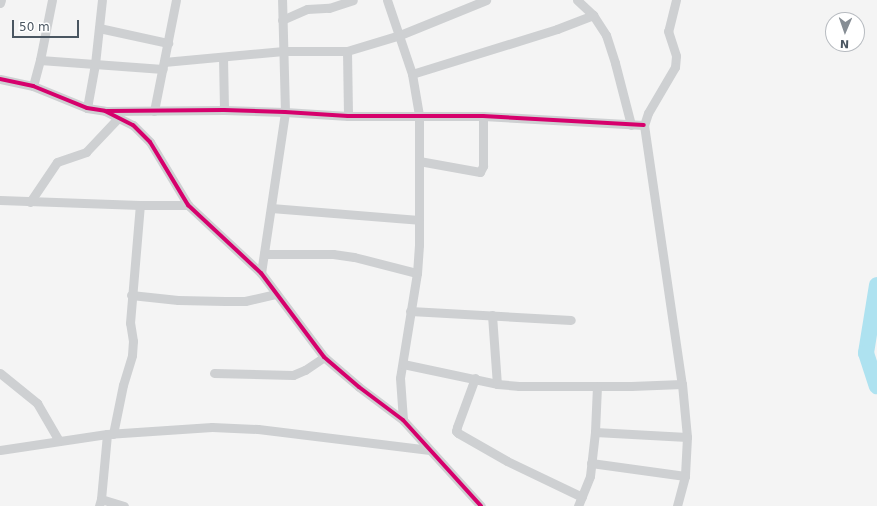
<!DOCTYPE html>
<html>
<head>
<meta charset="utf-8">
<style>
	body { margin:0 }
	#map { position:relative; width:877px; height:506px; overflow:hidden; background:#f4f4f4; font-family:"DejaVu Sans",sans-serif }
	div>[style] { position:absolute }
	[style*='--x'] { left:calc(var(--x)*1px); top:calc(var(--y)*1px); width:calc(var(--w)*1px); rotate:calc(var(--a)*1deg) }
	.river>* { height:16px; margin:-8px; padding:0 8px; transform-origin:8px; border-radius:8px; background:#aee2f0 }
	.street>* { height:9px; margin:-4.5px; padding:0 4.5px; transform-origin:4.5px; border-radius:4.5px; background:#ced0d2 }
	.cycleway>* { height:4px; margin:-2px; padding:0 2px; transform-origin:2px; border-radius:2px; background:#d6006c }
	span { translate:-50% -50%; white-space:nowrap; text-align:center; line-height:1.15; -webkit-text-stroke:4px #fff; paint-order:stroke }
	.north { position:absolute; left:825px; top:12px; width:40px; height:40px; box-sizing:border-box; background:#fff; border:1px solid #b7bbc0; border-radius:50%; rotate:182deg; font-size:11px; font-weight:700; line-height:16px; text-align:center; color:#4a5661 }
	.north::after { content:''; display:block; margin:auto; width:14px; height:18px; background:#868d94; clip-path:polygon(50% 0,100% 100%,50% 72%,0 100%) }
	.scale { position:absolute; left:12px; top:20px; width:67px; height:18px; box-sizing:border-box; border:2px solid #4a5661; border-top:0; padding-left:5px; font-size:12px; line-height:14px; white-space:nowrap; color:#4a5661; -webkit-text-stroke:3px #fff; paint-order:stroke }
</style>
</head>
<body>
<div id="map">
	<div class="river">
		<div style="--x:877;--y:285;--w:69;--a:99.2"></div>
		<div style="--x:866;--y:353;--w:35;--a:72"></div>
	</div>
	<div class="street">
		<div style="--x:387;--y:0;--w:78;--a:71.3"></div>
		<div style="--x:412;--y:74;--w:42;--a:80.3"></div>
		<div style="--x:419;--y:115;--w:130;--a:90"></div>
		<div style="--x:419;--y:245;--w:28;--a:94"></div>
		<div style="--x:417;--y:273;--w:106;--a:99.2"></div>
		<div style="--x:400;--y:378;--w:42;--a:85.9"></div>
		<div style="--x:577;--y:0;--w:22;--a:43"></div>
		<div style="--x:593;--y:15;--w:24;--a:57"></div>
		<div style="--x:606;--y:35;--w:29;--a:72"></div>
		<div style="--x:615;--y:63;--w:64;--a:75.5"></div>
		<div style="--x:676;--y:0;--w:32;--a:104"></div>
		<div style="--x:668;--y:31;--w:26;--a:72"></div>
		<div style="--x:676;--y:56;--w:11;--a:95"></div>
		<div style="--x:675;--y:67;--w:53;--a:120.4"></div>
		<div style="--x:648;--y:113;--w:13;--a:108"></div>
		<div style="--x:644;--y:125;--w:262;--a:81.7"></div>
		<div style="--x:682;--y:384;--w:53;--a:84.6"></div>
		<div style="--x:687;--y:437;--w:39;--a:93"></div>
		<div style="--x:685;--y:476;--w:31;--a:105"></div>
		<div style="--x:0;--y:3;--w:3;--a:-72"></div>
		<div style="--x:282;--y:20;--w:27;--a:-24"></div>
		<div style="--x:307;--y:9;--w:22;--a:-3"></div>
		<div style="--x:329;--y:8;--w:25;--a:-18"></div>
		<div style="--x:99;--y:28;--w:71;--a:12.3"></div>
		<div style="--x:347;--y:51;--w:65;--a:89.1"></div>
		<div style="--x:223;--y:57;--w:53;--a:88.9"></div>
		<div style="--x:40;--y:60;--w:123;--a:4.2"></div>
		<div style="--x:164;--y:62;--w:120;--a:-5.3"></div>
		<div style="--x:283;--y:51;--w:64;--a:0"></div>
		<div style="--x:347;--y:51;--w:55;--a:-16.8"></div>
		<div style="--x:400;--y:35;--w:93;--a:-22.1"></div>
		<div style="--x:412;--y:74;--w:152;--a:-17.2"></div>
		<div style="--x:557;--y:29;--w:39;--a:-21"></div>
		<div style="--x:0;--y:79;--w:34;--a:12"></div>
		<div style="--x:33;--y:86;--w:58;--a:22.2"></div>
		<div style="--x:87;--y:108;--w:18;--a:9"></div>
		<div style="--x:105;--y:111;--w:31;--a:27"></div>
		<div style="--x:133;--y:125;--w:24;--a:45"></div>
		<div style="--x:150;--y:142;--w:74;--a:58.9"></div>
		<div style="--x:188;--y:205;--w:100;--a:43"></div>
		<div style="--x:261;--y:273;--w:105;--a:53.1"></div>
		<div style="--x:324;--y:357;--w:46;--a:40.6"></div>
		<div style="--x:359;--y:387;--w:55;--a:36.9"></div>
		<div style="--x:403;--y:420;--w:116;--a:47.8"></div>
		<div style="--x:33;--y:86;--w:27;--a:-75"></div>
		<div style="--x:40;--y:60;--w:61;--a:-78.7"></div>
		<div style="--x:87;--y:108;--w:45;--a:-79.7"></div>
		<div style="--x:95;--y:64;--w:64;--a:-83.8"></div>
		<div style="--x:106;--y:111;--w:118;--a:-0.5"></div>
		<div style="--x:224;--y:110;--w:61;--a:1.9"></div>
		<div style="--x:285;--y:112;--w:63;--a:3.6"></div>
		<div style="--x:348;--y:116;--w:135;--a:0"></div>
		<div style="--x:483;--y:116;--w:161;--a:3.2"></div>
		<div style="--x:154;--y:111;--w:113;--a:-78.8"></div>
		<div style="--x:419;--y:161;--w:62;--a:10.2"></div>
		<div style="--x:480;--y:172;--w:7;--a:-63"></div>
		<div style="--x:483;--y:166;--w:50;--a:-90"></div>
		<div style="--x:0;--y:200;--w:140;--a:2"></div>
		<div style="--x:140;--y:205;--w:48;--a:0"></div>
		<div style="--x:30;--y:202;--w:48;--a:-56"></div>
		<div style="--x:57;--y:162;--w:31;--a:-19"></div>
		<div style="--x:86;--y:152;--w:47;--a:-46.7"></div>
		<div style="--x:271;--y:208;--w:148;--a:4.6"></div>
		<div style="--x:264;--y:254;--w:69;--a:0"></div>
		<div style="--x:333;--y:254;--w:21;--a:8"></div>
		<div style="--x:354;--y:257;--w:65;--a:14.3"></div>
		<div style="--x:261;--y:273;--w:163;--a:-81.5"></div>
		<div style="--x:285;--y:112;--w:112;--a:-91.5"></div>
		<div style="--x:131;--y:295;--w:47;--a:6.1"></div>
		<div style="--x:178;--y:300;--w:47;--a:1.2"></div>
		<div style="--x:225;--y:301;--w:20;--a:0"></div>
		<div style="--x:245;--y:301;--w:32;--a:-13"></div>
		<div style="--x:410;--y:311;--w:161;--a:3.2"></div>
		<div style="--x:492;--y:315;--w:69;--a:85.9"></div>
		<div style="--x:403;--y:364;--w:96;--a:12"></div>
		<div style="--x:497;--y:384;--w:22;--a:5"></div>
		<div style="--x:519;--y:386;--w:112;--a:0"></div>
		<div style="--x:631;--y:386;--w:51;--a:-2.2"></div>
		<div style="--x:0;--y:373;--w:48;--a:39"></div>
		<div style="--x:37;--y:403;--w:44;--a:59.9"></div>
		<div style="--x:214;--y:373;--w:79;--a:1.5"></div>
		<div style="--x:293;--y:375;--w:13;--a:-23"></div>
		<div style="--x:305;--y:370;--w:23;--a:-34"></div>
		<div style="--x:475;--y:378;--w:52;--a:110.2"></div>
		<div style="--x:457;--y:427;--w:4;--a:104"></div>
		<div style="--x:456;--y:431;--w:3;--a:45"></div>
		<div style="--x:458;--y:433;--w:56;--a:29.7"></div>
		<div style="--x:507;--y:461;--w:83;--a:25.6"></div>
		<div style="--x:597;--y:386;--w:46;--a:92.5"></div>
		<div style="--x:595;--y:432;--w:92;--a:3.1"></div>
		<div style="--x:113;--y:434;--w:50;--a:-78.5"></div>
		<div style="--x:123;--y:385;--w:31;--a:-73"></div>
		<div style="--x:132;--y:355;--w:14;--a:-86"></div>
		<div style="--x:133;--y:341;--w:18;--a:-99"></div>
		<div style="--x:130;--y:323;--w:118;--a:-85.2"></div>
		<div style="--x:0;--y:450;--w:108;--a:-8.5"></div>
		<div style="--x:107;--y:434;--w:105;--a:-3.8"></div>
		<div style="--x:212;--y:427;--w:46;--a:2.5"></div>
		<div style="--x:258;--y:429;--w:171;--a:7"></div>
		<div style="--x:591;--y:463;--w:95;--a:7.9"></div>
		<div style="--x:101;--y:499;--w:24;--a:17"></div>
		<div style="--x:99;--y:506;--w:7;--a:-74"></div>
		<div style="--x:101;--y:499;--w:65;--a:-84.7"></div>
		<div style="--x:578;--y:506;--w:32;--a:-68"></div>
		<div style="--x:590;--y:476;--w:44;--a:-83.5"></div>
	</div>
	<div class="cycleway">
		<div style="--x:0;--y:79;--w:34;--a:12"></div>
		<div style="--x:33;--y:86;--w:58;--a:22.2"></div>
		<div style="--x:87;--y:108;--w:18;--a:9"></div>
		<div style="--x:105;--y:111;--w:31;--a:27"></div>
		<div style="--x:133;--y:125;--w:24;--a:45"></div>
		<div style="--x:150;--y:142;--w:74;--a:58.9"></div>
		<div style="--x:188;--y:205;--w:100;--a:43"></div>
		<div style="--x:261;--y:273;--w:105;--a:53.1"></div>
		<div style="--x:324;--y:357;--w:46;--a:40.6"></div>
		<div style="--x:359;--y:387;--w:55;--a:36.9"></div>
		<div style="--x:403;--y:420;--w:116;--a:47.8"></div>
		<div style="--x:107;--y:111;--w:117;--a:-0.5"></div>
		<div style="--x:224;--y:110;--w:61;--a:1.9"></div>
		<div style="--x:285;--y:112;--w:63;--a:3.6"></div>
		<div style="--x:348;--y:116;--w:135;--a:0"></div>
		<div style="--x:483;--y:116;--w:161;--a:3.2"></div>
	</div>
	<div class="north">N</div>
	<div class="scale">50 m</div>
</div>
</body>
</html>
